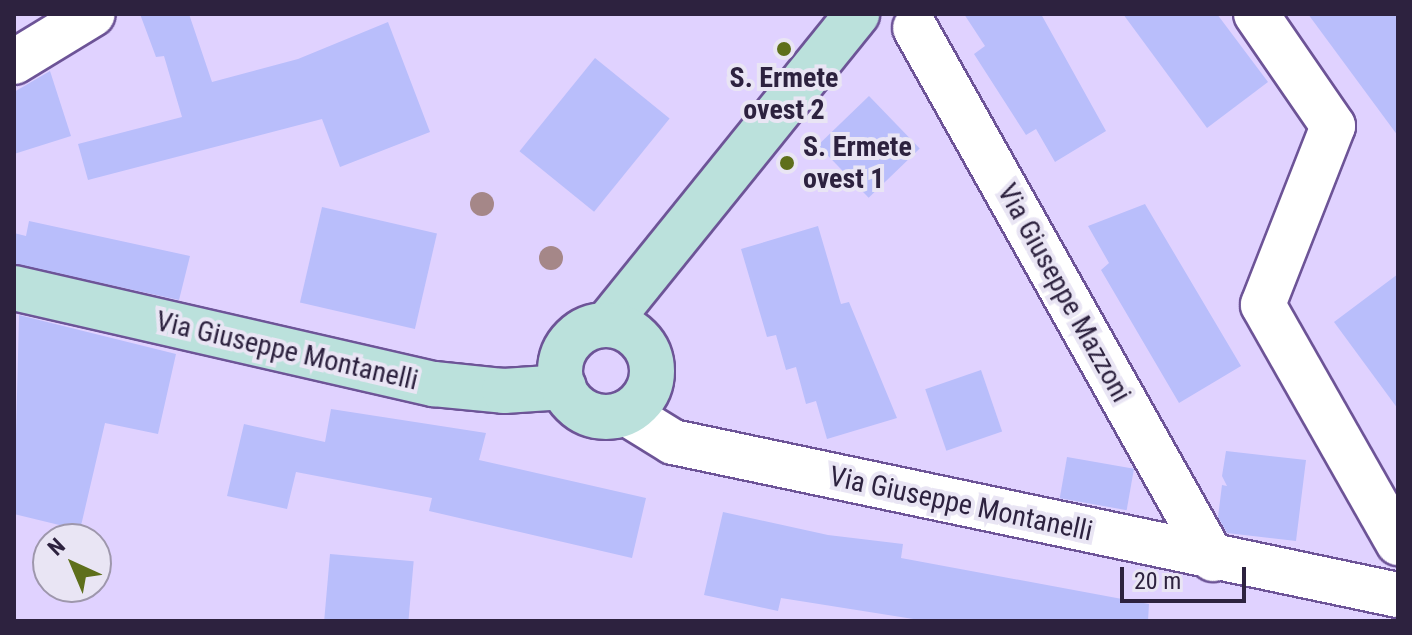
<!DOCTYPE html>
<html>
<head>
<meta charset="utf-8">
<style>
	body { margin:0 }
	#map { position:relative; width:1412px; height:635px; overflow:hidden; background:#e0d2ff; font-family:"Roboto Condensed",sans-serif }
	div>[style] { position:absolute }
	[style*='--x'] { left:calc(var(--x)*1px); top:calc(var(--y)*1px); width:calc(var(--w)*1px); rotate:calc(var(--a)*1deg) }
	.building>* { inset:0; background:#b9befb; transform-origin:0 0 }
	.roads { filter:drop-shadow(2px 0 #6d5497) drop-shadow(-2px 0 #6d5497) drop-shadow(0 2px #6d5497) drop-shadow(0 -2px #6d5497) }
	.street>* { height:44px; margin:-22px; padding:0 22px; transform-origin:22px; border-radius:22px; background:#fff }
	.secondary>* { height:44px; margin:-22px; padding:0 22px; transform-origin:22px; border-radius:22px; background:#bbe1dc }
	.secondary>.ring { margin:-22px; padding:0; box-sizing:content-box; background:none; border:44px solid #bbe1dc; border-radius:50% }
	.trees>* { width:24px; height:24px; margin:-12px; border-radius:50%; background:#a58788 }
	.dots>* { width:22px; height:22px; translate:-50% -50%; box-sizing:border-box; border:4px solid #e9e5f4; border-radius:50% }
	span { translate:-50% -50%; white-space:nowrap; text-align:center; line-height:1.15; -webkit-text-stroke:8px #e9e5f4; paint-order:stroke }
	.poi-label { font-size:28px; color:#2d223f; font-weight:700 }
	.left { translate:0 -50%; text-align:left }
	.street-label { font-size:28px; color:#2d223f }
	.frame { position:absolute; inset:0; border:16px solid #2d223f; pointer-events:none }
	.north { position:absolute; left:32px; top:523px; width:80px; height:80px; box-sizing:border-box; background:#e9e5f4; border:2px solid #9e97ac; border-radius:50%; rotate:316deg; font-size:22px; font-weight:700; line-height:32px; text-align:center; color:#2d223f }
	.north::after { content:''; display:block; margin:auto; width:28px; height:36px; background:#5e6f1b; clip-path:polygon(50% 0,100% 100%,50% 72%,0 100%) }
	.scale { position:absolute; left:1120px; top:567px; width:126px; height:36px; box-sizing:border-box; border:4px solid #2d223f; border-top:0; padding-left:10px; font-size:24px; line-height:28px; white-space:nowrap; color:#2d223f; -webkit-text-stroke:6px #e9e5f4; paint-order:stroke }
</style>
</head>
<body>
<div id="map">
	<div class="building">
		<div style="clip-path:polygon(140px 14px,189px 14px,212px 82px,298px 59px,388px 22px,430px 132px,340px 167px,322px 119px,88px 180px,78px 144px,182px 117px,164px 56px,156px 57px)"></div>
		<div style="clip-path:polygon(964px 14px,1041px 14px,1106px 131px,1055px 162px,1036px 129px,1026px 135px,974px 54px,985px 46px)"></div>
		<div style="clip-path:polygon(1123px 14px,1217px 14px,1268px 82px,1207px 128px)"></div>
		<div style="clip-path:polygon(1308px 14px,1398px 14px,1398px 136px)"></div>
		<div style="left:595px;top:58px;width:96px;height:120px;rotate:39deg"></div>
		<div style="clip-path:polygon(50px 71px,71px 136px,14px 154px,14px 92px)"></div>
		<div style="left:869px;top:96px;width:73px;height:71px;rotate:46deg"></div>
		<div style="clip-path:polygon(1145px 204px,1241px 366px,1179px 403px,1101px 270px,1109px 263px,1088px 226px)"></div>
		<div style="left:322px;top:207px;width:118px;height:98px;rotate:13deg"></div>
		<div style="clip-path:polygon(29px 221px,190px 256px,179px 300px,14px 264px,14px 233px,26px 236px)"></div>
		<div style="clip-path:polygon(818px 226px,841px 304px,849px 302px,897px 418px,827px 439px,816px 401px,806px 404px,796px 367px,786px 370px,776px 335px,767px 337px,741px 249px)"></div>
		<div style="clip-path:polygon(1398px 274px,1398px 409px,1334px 322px)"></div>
		<div style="clip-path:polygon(19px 315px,176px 354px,158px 434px,105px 423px,80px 530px,14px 514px)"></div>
		<div style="left:981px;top:370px;width:65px;height:59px;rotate:71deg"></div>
		<div style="clip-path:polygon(331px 409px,486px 433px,479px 460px,646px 498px,632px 558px,429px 511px,432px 498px,296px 472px,287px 509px,227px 496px,244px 424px,325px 442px)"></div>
		<div style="clip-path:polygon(1226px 451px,1306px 460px,1296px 541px,1227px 533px,1218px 517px,1222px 485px,1227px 486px,1222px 476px)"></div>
		<div style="left:1067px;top:457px;width:68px;height:42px;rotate:10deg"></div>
		<div style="clip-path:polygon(723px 512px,828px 535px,903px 544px,901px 558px,1149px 604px,1148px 621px,926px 621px,781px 598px,778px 611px,704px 595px)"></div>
		<div style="left:330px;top:554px;width:84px;height:67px;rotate:5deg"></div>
	</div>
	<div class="roads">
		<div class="street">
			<div style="--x:1256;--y:14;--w:136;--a:55.5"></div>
			<div style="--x:1333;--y:126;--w:192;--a:111.4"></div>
			<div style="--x:1263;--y:305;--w:274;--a:60.4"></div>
			<div style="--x:915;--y:28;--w:609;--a:60.7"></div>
			<div style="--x:14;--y:62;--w:92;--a:-31.3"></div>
			<div style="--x:626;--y:413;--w:55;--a:31.7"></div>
			<div style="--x:673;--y:442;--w:741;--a:11.92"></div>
		</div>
		<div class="secondary">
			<div style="--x:14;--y:288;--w:431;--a:12.9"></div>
			<div style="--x:434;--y:384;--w:70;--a:5.7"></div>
			<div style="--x:504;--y:391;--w:60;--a:-3.8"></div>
			<div style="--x:608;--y:323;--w:397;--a:-51.1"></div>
			<div class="ring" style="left:560px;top:325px;width:48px;height:48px"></div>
		</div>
	</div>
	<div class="trees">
		<div style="left:482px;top:204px"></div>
		<div style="left:551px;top:258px"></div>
	</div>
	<div class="dots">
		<div style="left:784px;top:49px;background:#5e6f1b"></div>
		<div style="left:787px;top:163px;background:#5e6f1b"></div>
	</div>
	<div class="poi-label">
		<span style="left:784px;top:94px">S. Ermete<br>ovest 2</span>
		<span class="left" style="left:803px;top:163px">S. Ermete<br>ovest 1</span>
	</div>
	<div class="street-label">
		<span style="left:1064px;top:293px;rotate:61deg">Via Giuseppe Mazzoni</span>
		<span style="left:287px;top:351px;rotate:13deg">Via Giuseppe Montanelli</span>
		<span style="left:961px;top:504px;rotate:12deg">Via Giuseppe Montanelli</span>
	</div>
	<div class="frame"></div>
	<div class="north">N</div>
	<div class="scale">20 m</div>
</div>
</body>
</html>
